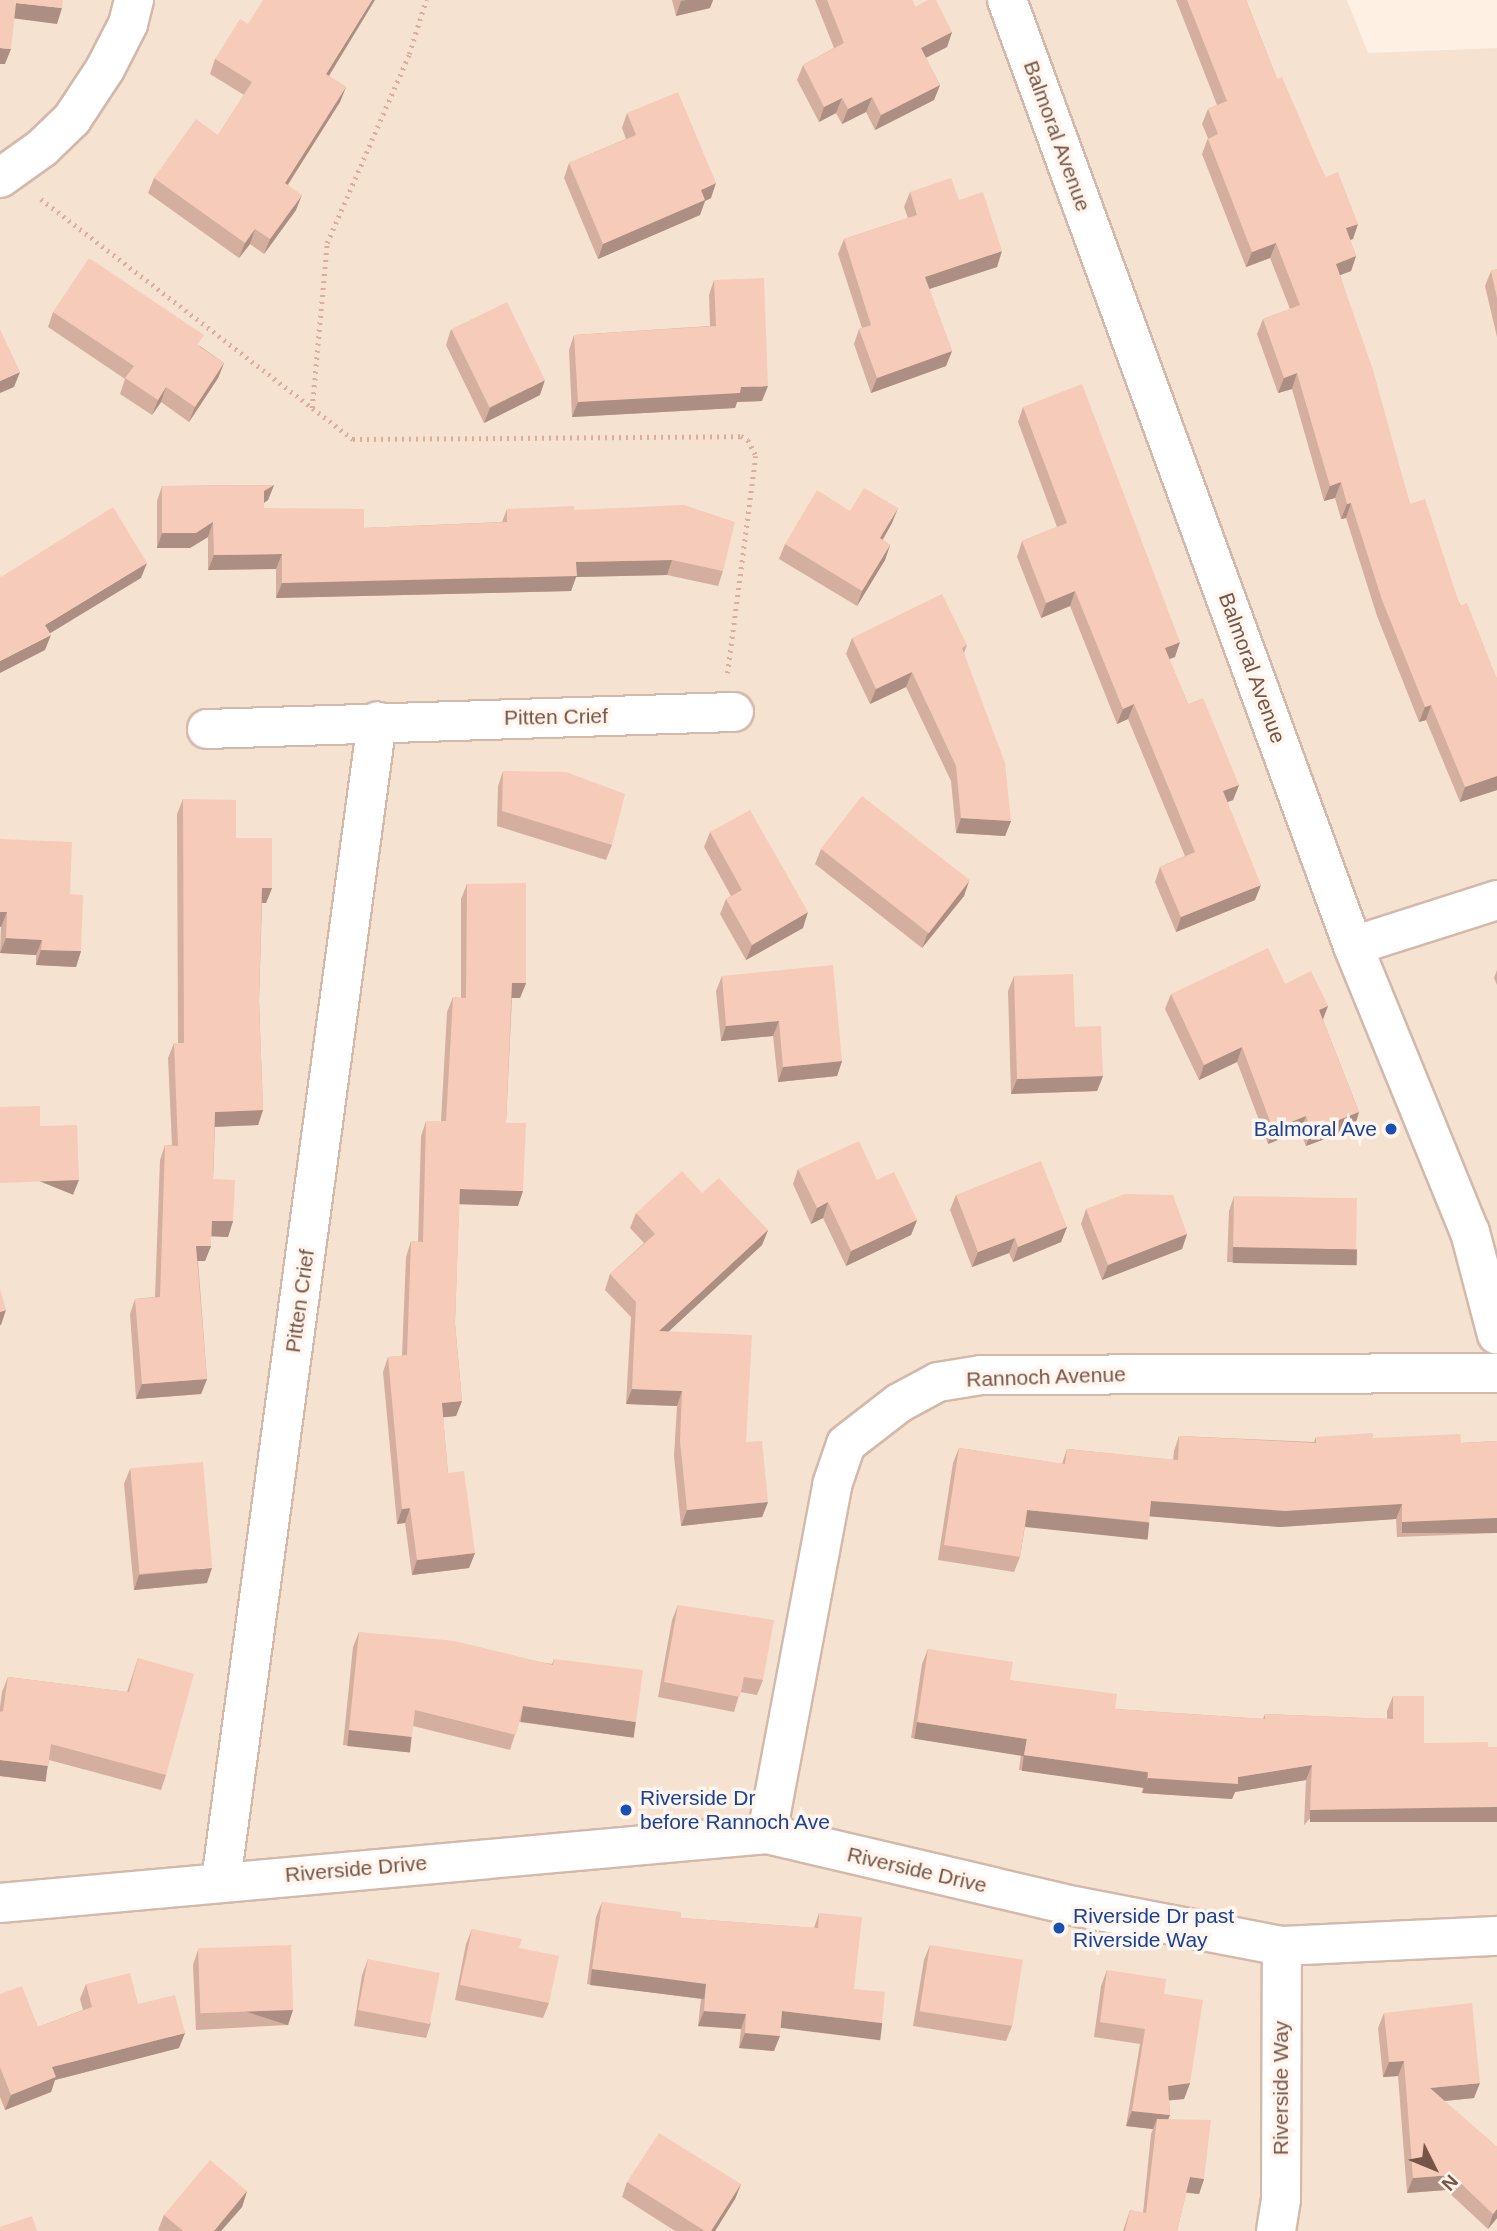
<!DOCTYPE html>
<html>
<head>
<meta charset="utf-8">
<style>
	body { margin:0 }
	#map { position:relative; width:1497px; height:2231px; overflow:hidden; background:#fef1e4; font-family:Helvetica,sans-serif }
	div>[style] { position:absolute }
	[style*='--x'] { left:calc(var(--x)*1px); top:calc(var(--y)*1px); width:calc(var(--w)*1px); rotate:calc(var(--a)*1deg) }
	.residential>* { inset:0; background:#f6e2d1 }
	.path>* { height:4.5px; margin-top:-2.25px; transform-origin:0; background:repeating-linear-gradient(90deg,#dbae9c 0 2px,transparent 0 7px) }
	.roads { filter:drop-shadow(2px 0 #d2b9ab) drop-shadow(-2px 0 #d2b9ab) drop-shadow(0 2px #d2b9ab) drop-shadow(0 -2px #d2b9ab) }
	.minor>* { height:38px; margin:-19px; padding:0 19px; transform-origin:19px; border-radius:19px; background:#fff }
	.wall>* { inset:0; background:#d4af9f }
	.shaded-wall>* { inset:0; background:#ac8e82; transform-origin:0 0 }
	.building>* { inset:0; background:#f6cbb9; transform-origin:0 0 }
	.dots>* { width:19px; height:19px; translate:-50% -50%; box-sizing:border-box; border:4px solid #fff5ec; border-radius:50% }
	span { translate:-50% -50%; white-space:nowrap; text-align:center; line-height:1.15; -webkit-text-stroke:7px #fff5ec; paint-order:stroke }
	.street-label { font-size:21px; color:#785447 }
	.transit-label { font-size:21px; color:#164399 }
	.right { translate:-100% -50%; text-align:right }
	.left { translate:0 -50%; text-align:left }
	.north { position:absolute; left:1399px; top:2133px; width:70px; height:70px; -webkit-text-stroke:5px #fff5ec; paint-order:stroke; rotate:133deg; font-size:19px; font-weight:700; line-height:28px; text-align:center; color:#785447 }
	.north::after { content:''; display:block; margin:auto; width:24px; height:32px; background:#785447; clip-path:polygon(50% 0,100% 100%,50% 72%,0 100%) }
</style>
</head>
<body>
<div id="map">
	<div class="residential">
		<div style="clip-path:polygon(0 0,1347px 0,1368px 53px,1497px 48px,1497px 2231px,0 2231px)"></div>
	</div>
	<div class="path">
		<div style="--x:41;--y:199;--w:394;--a:37.6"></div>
		<div style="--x:353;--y:439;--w:388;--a:-0.4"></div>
		<div style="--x:741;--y:436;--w:8;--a:30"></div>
		<div style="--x:748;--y:440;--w:18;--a:63"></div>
		<div style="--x:756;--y:456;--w:219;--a:97.4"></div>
		<div style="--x:312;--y:408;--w:166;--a:-84.8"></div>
		<div style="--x:327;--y:243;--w:206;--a:-66.5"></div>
		<div style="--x:409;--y:54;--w:57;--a:-72.5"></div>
	</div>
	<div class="roads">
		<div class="minor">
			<div style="--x:1007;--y:0;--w:1007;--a:69.91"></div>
			<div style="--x:1353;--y:946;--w:309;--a:67.8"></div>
			<div style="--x:1470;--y:1232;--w:106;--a:75.3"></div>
			<div style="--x:0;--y:178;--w:52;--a:-35.5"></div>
			<div style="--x:42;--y:148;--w:42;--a:-44"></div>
			<div style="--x:72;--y:119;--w:60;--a:-56.6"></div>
			<div style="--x:105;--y:69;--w:51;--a:-62.9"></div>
			<div style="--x:128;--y:24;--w:25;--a:-76"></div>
			<div style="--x:207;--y:729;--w:527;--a:-1.85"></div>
			<div style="--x:1353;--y:946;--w:151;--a:-17.7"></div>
			<div style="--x:767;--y:1834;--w:355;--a:-79.4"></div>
			<div style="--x:832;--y:1485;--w:43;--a:-71.1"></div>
			<div style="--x:846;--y:1444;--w:67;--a:-37.7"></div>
			<div style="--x:899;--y:1403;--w:44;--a:-28.3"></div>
			<div style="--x:938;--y:1382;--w:44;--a:-9.2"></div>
			<div style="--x:981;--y:1375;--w:516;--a:-0.22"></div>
			<div style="--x:221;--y:1881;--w:1170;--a:-82.34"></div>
			<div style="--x:0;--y:1903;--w:770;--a:-5.14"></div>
			<div style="--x:767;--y:1834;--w:315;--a:13.2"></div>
			<div style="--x:1074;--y:1906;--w:212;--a:10.9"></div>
			<div style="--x:1282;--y:1946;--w:215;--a:-2.7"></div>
			<div style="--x:1276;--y:2231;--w:32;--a:-81"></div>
			<div style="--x:1281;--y:2199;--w:253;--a:-89.8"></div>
		</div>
	</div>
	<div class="wall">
		<div style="clip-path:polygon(672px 0,713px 0,710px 8px,676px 16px)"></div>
		<div style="clip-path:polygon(815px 0,912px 0,915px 7px,952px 32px,947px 47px,926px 58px,940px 85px,934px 100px,875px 130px,866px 112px,842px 124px,836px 113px,819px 122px,797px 80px,803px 65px,834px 48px)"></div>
		<div style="clip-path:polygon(1176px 0,1246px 0,1277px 79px,1325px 177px,1353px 239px,1350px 240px,1356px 256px,1351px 271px,1340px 275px,1410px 504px,1497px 679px,1497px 790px,1460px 802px,1426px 720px,1419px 722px,1377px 616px,1346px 518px,1341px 519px,1335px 498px,1324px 501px,1292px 389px,1278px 393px,1257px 334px,1263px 319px,1290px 309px,1270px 258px,1246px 267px,1202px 154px,1208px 138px,1202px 124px,1208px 109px,1217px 105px)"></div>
		<div style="clip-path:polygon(248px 24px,346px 87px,340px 102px,288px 185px,296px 210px,264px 254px,250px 244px,239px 258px,148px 193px,154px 178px,218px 135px,244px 95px,210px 74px,215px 59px)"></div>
		<div style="clip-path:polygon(627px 113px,711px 198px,705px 201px,700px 215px,598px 259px,564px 178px,569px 163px,626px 139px,622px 128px)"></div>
		<div style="clip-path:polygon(910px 192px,959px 200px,997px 267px,929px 289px,952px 351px,946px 366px,871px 393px,854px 344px,859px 329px,862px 328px,838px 254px,844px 239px,908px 218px,904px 207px)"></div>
		<div style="clip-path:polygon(1497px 269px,1497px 337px,1485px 286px,1491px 271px)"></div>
		<div style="clip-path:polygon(714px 280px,762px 401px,737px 402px,735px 408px,572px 417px,569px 350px,574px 335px,710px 326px,709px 295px)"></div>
		<div style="clip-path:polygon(53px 312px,200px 346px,224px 363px,218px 378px,189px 422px,161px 402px,152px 415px,120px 394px,125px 379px,48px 327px)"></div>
		<div style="clip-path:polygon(451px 329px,540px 395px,484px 423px,446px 345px)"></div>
		<div style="clip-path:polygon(1023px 407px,1175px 657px,1169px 659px,1188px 704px,1239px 785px,1233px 800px,1227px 802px,1255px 900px,1176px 932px,1155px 882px,1160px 867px,1185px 856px,1128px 719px,1117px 724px,1070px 606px,1041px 618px,1017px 557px,1022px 541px,1057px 527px,1018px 422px)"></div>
		<div style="clip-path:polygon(274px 485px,268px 500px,264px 503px,264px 508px,364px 528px,502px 522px,507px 509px,574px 510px,723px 571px,718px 586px,667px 575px,576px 577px,571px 591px,276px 598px,276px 569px,208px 570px,208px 537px,190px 548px,157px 548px,157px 501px,162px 486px)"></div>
		<div style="clip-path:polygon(850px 511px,892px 523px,883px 540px,890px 545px,885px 560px,857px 606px,779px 559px,785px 544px)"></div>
		<div style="clip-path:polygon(852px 638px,967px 645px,964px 653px,1011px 821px,1005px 836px,956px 833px,951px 781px,906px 687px,870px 704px,846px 654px)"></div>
		<div style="clip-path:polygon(503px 771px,612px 845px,606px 860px,497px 826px,498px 786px)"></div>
		<div style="clip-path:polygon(183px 799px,236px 838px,272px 888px,266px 903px,262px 903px,259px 1001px,263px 1110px,258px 1125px,215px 1127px,213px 1179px,233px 1221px,228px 1237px,211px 1236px,211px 1246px,205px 1261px,198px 1261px,207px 1379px,201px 1394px,136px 1399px,130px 1314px,135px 1299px,155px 1297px,160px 1160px,165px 1145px,172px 1145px,168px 1058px,174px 1043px,178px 1043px,177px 814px)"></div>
		<div style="clip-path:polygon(710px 832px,803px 928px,746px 960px,720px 914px,726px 899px,731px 896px,704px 847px)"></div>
		<div style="clip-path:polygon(0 839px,70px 894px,81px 951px,76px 967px,36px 965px,36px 955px,0 953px,1px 927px)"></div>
		<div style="clip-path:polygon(821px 849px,969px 881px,964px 896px,922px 948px,815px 864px)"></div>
		<div style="clip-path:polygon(467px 884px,526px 983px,520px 998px,512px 998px,506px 1123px,518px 1206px,459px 1204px,455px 1323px,462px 1401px,456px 1416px,443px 1417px,448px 1473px,475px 1553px,469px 1568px,412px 1575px,405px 1523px,397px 1524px,383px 1372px,388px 1357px,402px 1356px,406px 1257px,411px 1241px,418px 1242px,421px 1136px,426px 1121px,441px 1121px,447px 1012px,453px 997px,461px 998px,461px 899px)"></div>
		<div style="clip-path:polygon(1497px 970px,1497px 985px,1494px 978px)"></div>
		<div style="clip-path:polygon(722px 976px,842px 1061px,837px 1076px,778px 1082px,773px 1036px,721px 1041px,716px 991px)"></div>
		<div style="clip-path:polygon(1014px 976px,1075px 1027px,1103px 1076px,1097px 1091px,1011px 1094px,1008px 991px)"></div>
		<div style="clip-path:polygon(1285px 984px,1328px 1006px,1323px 1020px,1359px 1112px,1354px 1128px,1306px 1146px,1300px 1131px,1268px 1144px,1237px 1062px,1199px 1080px,1165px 1009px,1171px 994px)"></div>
		<div style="clip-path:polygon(798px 1169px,917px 1220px,911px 1235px,846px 1266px,823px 1218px,811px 1224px,793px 1184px)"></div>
		<div style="clip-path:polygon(702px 1193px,768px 1230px,762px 1245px,669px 1331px,746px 1442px,768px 1502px,762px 1517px,681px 1526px,674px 1456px,677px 1406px,626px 1404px,631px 1317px,605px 1290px,610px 1274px,644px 1243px,630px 1228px,636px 1213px)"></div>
		<div style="clip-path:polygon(956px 1195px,1067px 1227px,1061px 1242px,1013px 1262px,1009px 1253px,972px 1267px,950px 1210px)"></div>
		<div style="clip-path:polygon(1234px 1196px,1351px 1264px,1227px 1262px,1229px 1211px)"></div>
		<div style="clip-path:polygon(1086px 1209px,1187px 1234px,1182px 1249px,1102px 1280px,1081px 1224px)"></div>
		<div style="clip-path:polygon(1179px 1436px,1314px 1442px,1316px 1437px,1373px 1438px,1461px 1443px,1497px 1441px,1497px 1533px,1397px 1537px,1396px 1519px,1280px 1527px,1149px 1516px,1149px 1522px,1143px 1537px,1025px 1526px,1020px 1557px,1014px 1572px,938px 1560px,953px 1463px,959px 1448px,1062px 1464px,1067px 1449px,1173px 1460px,1174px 1451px)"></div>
		<div style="clip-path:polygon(130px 1469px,207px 1583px,134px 1590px,124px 1484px)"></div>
		<div style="clip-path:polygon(678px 1605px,763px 1680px,757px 1695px,740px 1692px,734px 1712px,658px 1697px,672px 1620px)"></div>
		<div style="clip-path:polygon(359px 1632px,552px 1664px,554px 1659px,630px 1737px,519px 1722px,510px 1750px,413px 1726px,407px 1752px,343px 1745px,353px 1647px)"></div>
		<div style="clip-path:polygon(928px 1649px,1010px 1680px,1115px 1709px,1263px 1719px,1265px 1714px,1387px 1719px,1387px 1711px,1393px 1696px,1424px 1696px,1304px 1825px,1306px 1780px,1235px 1792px,1232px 1799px,1142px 1793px,1143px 1787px,1019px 1770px,1021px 1754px,911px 1738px,922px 1664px)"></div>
		<div style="clip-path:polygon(138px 1658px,166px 1775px,161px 1790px,49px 1760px,48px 1766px,43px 1781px,0 1776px,0 1707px,2px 1692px,8px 1677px,127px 1692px)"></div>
		<div style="clip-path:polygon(602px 1902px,681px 1918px,814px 1928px,819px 1913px,854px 1989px,882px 2023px,877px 2038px,780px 2027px,774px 2051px,739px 2048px,741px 2029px,698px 2026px,701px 1999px,587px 1984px,596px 1917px)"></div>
		<div style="clip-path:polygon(472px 1929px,519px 1948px,549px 2003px,543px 2018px,455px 2000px,466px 1944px)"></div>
		<div style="clip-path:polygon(930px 1945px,1012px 2026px,1006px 2041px,913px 2026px,924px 1960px)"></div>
		<div style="clip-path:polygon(198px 1950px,288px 2025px,196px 2030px,193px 1965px)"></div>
		<div style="clip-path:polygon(368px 1959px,431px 2023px,426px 2038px,354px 2026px,362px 1975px)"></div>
		<div style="clip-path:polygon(1107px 1970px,1164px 1994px,1190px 2083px,1184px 2099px,1169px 2100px,1170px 2115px,1168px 2119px,1204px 2179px,1199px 2194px,1186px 2193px,1177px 2231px,1123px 2231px,1130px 2210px,1143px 2213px,1151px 2134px,1153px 2129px,1126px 2126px,1140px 2044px,1094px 2037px,1101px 1986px)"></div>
		<div style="clip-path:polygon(86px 1984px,138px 2004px,179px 2048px,55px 2080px,51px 2092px,5px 2110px,0 2097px,0 1994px,38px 2027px,83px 2010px,80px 1999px)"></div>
		<div style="clip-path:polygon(1384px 2013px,1474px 2098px,1444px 2101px,1497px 2147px,1497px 2218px,1488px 2229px,1446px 2190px,1407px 2193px,1398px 2076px,1383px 2077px,1378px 2028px)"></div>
		<div style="clip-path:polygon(627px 2182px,741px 2184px,735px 2199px,715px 2231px,675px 2231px,622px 2197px)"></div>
		<div style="clip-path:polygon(247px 2191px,242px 2207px,221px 2231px,160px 2231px,158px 2230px,164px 2215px)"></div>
	</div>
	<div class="shaded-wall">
		<div style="clip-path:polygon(372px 0,375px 0,321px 89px,326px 74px)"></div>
		<div style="clip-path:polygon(686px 0,713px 0,710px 8px,676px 16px,681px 1px)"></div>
		<div style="clip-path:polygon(16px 3px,62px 8px,57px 24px,11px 18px)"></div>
		<div style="clip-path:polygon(952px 32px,947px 47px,915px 63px,921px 48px)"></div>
		<div style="clip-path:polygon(0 48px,11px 49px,5px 64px,0 64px)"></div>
		<div style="clip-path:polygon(940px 85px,934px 100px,875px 130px,881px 115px)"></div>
		<div style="clip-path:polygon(346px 87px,340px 102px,279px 198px,285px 183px)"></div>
		<div style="clip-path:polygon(872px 97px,866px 112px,842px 124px,848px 109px)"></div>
		<div style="clip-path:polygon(842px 98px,836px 113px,819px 122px,824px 107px)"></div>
		<div style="clip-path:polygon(716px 183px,711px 198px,705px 201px,700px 215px,598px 259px,603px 244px,701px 190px)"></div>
		<div style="clip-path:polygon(302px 195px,296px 210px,264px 254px,270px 239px)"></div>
		<div style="clip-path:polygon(1358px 224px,1353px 239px,1340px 243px,1346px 228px)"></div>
		<div style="clip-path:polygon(255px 229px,250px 244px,239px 258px,245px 243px)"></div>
		<div style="clip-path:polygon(1276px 243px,1270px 258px,1246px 267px,1252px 252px)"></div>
		<div style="clip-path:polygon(1002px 251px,997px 267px,920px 292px,925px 277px)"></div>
		<div style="clip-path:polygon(1356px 256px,1351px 271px,1330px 279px,1336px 264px)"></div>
		<div style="clip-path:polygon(952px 351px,946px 366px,871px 393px,877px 378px)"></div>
		<div style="clip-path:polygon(224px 363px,218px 378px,189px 422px,195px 407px)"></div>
		<div style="clip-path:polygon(20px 372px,14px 387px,0 393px,0 381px)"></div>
		<div style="clip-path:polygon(1297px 373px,1292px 389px,1278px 393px,1284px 378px)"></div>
		<div style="clip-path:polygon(545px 380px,540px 395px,484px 423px,490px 408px)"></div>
		<div style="clip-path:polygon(768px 386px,762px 401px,737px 402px,735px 408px,572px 417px,578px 402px,741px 387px)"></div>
		<div style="clip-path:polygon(166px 387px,161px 402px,152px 415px,158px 400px)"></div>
		<div style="clip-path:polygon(1341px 482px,1335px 498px,1324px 501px,1330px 486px)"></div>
		<div style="clip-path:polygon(274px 485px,268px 500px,259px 506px,264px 491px)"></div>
		<div style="clip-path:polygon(1351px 503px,1346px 518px,1341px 519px,1347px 504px)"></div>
		<div style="clip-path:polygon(898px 508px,892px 523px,874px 553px,880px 538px)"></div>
		<div style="clip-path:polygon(213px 522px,208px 537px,190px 548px,157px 548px,162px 533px)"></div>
		<div style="clip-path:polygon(890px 545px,885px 560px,857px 606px,862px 591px)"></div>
		<div style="clip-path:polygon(282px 554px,276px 569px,208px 570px,214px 555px)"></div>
		<div style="clip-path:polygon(672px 560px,667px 575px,576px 577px,571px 591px,276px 598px,282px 583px,576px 562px)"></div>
		<div style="clip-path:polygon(147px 563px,141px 578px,39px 640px,45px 625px)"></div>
		<div style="clip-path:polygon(1075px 591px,1070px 606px,1041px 618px,1046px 603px)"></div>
		<div style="clip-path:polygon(51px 635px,45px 650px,0 673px,0 661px)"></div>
		<div style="clip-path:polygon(1180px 642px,1175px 657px,1159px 663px,1165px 648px)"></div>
		<div style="clip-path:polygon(912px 672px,906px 687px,870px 704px,876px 689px)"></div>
		<div style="clip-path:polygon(1134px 704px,1128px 719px,1117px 724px,1123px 709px)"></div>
		<div style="clip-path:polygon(1431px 705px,1426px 720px,1419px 722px,1425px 707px)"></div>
		<div style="clip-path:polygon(1497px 776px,1497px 790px,1460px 802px,1465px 787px)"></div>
		<div style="clip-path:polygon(1239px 785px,1233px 800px,1217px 806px,1223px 791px)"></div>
		<div style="clip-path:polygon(961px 818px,1011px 821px,1005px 836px,956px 833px)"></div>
		<div style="clip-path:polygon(969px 881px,964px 896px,922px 948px,928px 933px)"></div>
		<div style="clip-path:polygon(1261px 885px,1255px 900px,1176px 932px,1181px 917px)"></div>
		<div style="clip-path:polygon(262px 888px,272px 888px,266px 903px,257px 903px)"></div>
		<div style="clip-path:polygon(0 912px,7px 912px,1px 927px,0 927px)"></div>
		<div style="clip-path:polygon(808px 912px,803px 928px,746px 960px,752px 945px)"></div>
		<div style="clip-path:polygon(6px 938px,42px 940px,36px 955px,0 953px)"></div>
		<div style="clip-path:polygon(41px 950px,81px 951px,76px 967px,36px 965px)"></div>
		<div style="clip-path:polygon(512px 983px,526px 983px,520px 998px,507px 998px)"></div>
		<div style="clip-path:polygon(1328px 1006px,1322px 1021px,1319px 1010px)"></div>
		<div style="clip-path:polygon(779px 1021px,773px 1036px,721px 1041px,726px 1026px)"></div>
		<div style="clip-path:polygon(1242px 1047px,1237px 1062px,1199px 1080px,1204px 1065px)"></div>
		<div style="clip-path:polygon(842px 1061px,837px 1076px,778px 1082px,783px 1067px)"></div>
		<div style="clip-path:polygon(1103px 1076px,1097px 1091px,1011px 1094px,1017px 1079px)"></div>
		<div style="clip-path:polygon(263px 1110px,258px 1125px,210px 1127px,215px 1112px)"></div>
		<div style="clip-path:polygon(1359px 1112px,1354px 1128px,1306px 1146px,1311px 1131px)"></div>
		<div style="clip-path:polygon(1306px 1116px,1300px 1131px,1268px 1144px,1273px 1129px)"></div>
		<div style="left:79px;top:1180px;width:16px;height:79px;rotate:112deg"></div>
		<div style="clip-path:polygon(460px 1189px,523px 1191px,518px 1206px,454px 1204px)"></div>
		<div style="clip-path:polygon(828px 1202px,823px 1218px,811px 1224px,817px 1208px)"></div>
		<div style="clip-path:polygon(917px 1220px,911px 1235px,846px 1266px,851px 1251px)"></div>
		<div style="clip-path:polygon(212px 1221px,233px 1221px,228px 1237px,206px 1236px)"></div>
		<div style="clip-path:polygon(1067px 1227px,1061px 1242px,1013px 1262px,1018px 1247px)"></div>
		<div style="clip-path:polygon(768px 1230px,762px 1245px,653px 1346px,659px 1331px)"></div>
		<div style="clip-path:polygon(1187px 1234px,1182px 1249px,1102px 1280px,1108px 1265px)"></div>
		<div style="clip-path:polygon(1015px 1238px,1009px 1253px,972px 1267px,978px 1252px)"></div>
		<div style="clip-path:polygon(196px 1246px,211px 1246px,205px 1261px,191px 1261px)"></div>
		<div style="left:1233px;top:1247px;width:124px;height:16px;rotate:1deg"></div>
		<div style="clip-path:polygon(6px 1310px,1px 1325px,0 1325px,0 1312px)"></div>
		<div style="clip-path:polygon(207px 1379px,201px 1394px,136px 1399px,142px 1384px)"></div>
		<div style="clip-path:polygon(632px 1389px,682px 1391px,677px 1406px,626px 1404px)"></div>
		<div style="clip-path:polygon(462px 1401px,456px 1416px,437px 1418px,442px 1403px)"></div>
		<div style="clip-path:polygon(1151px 1501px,1402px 1504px,1396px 1519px,1280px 1527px,1145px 1516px)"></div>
		<div style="clip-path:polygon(768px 1502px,762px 1517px,681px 1526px,687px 1510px)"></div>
		<div style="clip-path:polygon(410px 1508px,405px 1523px,397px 1524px,402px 1509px)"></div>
		<div style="left:1027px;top:1510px;width:123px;height:17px;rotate:6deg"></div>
		<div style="left:1497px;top:1518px;width:15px;height:95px;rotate:90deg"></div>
		<div style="clip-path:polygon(475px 1553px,469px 1568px,412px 1575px,417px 1560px)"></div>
		<div style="clip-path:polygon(212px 1568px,207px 1583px,134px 1590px,139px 1575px)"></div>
		<div style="left:523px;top:1706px;width:114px;height:16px;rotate:8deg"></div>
		<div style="left:917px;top:1722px;width:111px;height:17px;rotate:9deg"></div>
		<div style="left:349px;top:1730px;width:63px;height:16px;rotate:6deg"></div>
		<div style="left:1024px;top:1755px;width:125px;height:16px;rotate:8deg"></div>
		<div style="left:0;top:1760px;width:48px;height:16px;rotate:7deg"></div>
		<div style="clip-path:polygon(1312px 1765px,1306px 1780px,1235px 1792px,1232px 1799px,1142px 1793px,1148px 1778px,1238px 1777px)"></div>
		<div style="left:1497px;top:1807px;width:15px;height:187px;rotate:90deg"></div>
		<div style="left:592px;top:1969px;width:115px;height:16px;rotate:7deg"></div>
		<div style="left:293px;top:2010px;width:16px;height:92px;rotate:108deg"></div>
		<div style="clip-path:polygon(704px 2011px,746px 2014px,741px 2029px,698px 2026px)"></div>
		<div style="left:782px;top:2011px;width:101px;height:17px;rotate:7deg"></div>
		<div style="clip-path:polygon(185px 2033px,179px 2048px,55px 2080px,51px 2092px,5px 2110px,11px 2095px,52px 2067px)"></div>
		<div style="clip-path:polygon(745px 2033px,780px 2036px,774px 2051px,739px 2048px)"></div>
		<div style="clip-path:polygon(1404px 2061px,1398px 2076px,1383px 2077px,1389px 2062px)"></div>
		<div style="clip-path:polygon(1190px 2083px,1184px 2099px,1163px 2101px,1168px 2086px)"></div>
		<div style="clip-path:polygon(1480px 2083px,1474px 2098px,1424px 2103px,1430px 2088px)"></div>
		<div style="clip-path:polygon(1132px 2111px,1170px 2115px,1164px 2131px,1157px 2119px,1153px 2129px,1126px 2126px)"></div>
		<div style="clip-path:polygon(1452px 2175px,1446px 2190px,1407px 2193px,1413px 2178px)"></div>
		<div style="clip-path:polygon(1190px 2177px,1204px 2179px,1199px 2194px,1184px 2192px)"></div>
		<div style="clip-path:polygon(741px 2184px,735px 2199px,715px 2231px,711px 2231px)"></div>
		<div style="clip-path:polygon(247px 2191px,242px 2207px,221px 2231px,214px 2231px)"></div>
		<div style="clip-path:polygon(1497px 2209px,1497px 2218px,1488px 2229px,1493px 2214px)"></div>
	</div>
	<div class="building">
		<div style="clip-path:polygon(0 0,63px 0,62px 8px,16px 3px,11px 49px,0 48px)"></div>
		<div style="clip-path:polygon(263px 0,372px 0,326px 74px,346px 87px,285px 183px,302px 195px,270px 239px,255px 229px,245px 243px,154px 178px,196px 119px,218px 135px,252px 82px,215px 59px,240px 19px,248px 24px)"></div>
		<div style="clip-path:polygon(827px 0,912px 0,915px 7px,928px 0,936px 0,952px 32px,921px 48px,940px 85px,881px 115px,872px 97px,848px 109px,842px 98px,824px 107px,803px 65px,844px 43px)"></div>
		<div style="clip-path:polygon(1187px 0,1246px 0,1277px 79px,1282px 77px,1325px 177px,1338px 172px,1358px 224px,1346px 228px,1356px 256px,1336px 264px,1373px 370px,1410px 504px,1425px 499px,1460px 606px,1467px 603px,1497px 679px,1497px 776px,1465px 787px,1431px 705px,1425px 707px,1382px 600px,1351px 503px,1347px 504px,1341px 482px,1330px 486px,1297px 373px,1284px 378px,1263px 319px,1300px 305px,1276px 243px,1252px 252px,1208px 139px,1218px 134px,1208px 109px,1227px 101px)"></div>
		<div style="clip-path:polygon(678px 92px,716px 183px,701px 190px,705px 200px,603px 244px,569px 163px,636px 135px,627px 113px)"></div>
		<div style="clip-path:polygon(951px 178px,959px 200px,983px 192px,1002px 251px,925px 277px,952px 351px,877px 378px,859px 329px,871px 325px,844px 239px,917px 215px,910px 192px)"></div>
		<div style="clip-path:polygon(89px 258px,204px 335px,197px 345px,224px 363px,195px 407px,166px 387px,158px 400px,125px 378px,134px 366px,53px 312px)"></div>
		<div style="clip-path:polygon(1497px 269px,1497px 298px,1491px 271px)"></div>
		<div style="clip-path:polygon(764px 278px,768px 386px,741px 387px,740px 393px,578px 402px,574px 335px,716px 326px,714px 280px)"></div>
		<div style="left:507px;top:302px;width:87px;height:62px;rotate:64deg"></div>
		<div style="clip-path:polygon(0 329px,20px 372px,0 381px)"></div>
		<div style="clip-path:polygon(1082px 384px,1180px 642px,1165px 648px,1188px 704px,1203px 698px,1239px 785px,1223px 791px,1261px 885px,1181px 917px,1160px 867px,1195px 852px,1134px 704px,1123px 709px,1075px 591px,1046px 603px,1022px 541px,1067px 523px,1023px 407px)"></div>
		<div style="clip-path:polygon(274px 485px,264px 491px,264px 508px,364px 509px,364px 528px,507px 522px,507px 509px,574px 506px,574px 510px,684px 505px,735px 522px,723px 571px,672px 560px,576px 562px,577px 576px,282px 583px,282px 554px,214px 555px,213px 522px,196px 533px,162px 533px,162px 486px)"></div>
		<div style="clip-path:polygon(864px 488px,898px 508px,880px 538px,890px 545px,862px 591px,785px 544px,817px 490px,850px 511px)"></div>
		<div style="clip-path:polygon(113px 507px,147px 563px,45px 625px,51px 635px,0 661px,0 575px,1px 577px)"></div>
		<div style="clip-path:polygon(942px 594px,967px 645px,962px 648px,1005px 763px,1011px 821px,961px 818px,956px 766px,912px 672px,876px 689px,852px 638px)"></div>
		<div style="clip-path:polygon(503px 771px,566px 772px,625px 794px,612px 845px,502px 811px)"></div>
		<div style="left:862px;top:796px;width:137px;height:67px;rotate:38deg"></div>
		<div style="clip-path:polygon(183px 799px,236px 800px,236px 838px,272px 838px,272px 888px,262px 888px,259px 1001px,263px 1110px,215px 1112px,213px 1179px,235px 1180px,233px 1221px,212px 1221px,211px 1246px,196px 1246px,207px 1379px,142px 1384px,135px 1299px,160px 1297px,165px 1145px,178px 1146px,174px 1043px,184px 1043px)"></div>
		<div style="clip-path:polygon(750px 810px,808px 912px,752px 945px,726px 899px,742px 890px,710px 832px)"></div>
		<div style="clip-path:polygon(0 839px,72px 842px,70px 894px,83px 895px,81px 951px,41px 950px,42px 940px,6px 938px,7px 912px,0 912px)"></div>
		<div style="clip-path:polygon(526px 883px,526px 983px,512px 983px,506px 1123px,526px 1123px,523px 1191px,460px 1189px,455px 1323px,462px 1401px,442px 1403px,448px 1473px,464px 1471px,475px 1553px,417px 1560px,410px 1508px,402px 1509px,388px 1357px,407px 1355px,411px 1241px,423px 1242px,426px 1121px,446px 1121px,453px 997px,466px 998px,467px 884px)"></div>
		<div style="clip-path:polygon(1268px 948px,1285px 984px,1311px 971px,1328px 1006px,1319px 1010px,1359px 1112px,1311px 1131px,1306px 1116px,1273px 1129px,1242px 1047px,1204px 1065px,1171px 994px)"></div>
		<div style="clip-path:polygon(833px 965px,842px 1061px,783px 1067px,779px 1021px,726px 1026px,722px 976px)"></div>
		<div style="clip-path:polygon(1073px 974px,1075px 1027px,1101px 1026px,1103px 1076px,1017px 1079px,1014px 976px)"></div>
		<div style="clip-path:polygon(40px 1106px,40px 1126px,77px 1125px,79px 1180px,0 1183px,0 1107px)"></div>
		<div style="clip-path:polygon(859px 1141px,877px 1180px,894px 1172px,917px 1220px,851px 1251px,828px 1202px,817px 1208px,798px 1169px)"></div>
		<div style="clip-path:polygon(1041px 1161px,1067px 1227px,1018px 1247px,1015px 1238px,978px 1252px,956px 1195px)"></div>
		<div style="clip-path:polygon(682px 1171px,702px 1193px,719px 1178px,768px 1230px,659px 1331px,752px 1335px,746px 1442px,762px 1441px,768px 1502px,687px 1510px,680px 1441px,682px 1391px,632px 1389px,636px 1302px,610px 1274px,655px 1234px,636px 1213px)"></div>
		<div style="clip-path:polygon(1125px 1194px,1173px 1195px,1187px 1234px,1108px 1265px,1086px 1209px)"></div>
		<div style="left:1234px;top:1196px;width:123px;height:51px;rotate:1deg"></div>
		<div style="clip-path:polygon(0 1289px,6px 1310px,0 1312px)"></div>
		<div style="clip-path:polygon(1373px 1433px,1373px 1438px,1460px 1434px,1461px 1443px,1497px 1441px,1497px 1518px,1402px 1522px,1402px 1504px,1285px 1511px,1151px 1501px,1149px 1522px,1027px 1510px,1020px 1557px,944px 1545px,959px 1448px,1065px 1464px,1067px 1449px,1178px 1460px,1179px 1436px,1316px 1443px,1316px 1437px)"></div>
		<div style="left:203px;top:1462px;width:106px;height:73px;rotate:85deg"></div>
		<div style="clip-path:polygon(678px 1605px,774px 1620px,763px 1680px,744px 1677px,740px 1697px,664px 1682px)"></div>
		<div style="clip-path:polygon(359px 1632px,455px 1641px,553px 1665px,554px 1659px,643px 1670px,636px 1722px,523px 1706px,516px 1735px,415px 1710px,412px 1737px,349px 1730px)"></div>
		<div style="clip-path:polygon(928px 1649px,1013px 1662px,1010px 1680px,1117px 1694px,1115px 1709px,1265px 1719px,1265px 1714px,1393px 1719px,1393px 1696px,1424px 1696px,1424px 1743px,1488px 1742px,1488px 1747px,1497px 1747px,1497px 1807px,1310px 1810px,1312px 1765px,1238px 1777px,1238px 1784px,1148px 1778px,1148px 1772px,1024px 1755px,1027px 1739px,917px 1722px)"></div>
		<div style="clip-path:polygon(138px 1658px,194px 1674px,166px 1775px,51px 1744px,48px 1766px,0 1760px,0 1712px,3px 1711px,8px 1677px,129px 1692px)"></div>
		<div style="clip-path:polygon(602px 1902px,681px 1912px,681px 1918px,818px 1928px,819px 1913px,862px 1917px,854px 1989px,885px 1992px,882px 2023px,782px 2011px,780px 2036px,745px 2033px,746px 2014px,704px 2011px,706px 1984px,592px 1969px)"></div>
		<div style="clip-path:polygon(472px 1929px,522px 1939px,519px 1948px,559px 1956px,549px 2003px,460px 1985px)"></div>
		<div style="left:291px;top:1945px;width:65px;height:93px;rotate:88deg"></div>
		<div style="left:930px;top:1945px;width:94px;height:67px;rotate:9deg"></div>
		<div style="left:368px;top:1959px;width:73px;height:52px;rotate:11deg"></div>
		<div style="clip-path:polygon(1107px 1970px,1166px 1979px,1164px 1994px,1203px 2000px,1190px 2083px,1168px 2086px,1170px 2115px,1132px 2111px,1145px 2029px,1100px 2022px)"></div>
		<div style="clip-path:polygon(130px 1973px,138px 2004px,175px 1995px,185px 2033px,52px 2067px,56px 2077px,11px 2095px,0 2067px,0 1994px,22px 1986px,38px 2027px,92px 2007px,86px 1984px)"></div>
		<div style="clip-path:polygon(1472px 2003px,1480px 2083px,1430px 2088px,1497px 2147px,1497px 2209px,1493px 2214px,1452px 2175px,1413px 2178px,1404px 2061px,1389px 2062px,1384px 2013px)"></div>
		<div style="clip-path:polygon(1157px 2119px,1211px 2120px,1204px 2179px,1190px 2177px,1177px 2231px,1125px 2231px,1130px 2210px,1146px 2213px)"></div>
		<div style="clip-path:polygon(659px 2133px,741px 2184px,711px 2231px,705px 2231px,627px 2182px)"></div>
		<div style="clip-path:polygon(210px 2160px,247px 2191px,214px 2231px,183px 2231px,164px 2215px)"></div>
		<div style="clip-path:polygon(32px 2216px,37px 2231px,0 2231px,0 2227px)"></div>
	</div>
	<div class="dots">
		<div style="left:1391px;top:1129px;background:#1a4fb4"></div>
		<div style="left:626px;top:1810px;background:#1a4fb4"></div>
		<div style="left:1059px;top:1928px;background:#1a4fb4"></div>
	</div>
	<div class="street-label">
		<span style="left:1057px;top:136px;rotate:70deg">Balmoral Avenue</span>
		<span style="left:1252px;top:668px;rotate:70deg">Balmoral Avenue</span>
		<span style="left:556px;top:717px;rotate:-1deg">Pitten Crief</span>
		<span style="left:300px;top:1301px;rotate:-82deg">Pitten Crief</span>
		<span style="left:1046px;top:1377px;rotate:-2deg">Rannoch Avenue</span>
		<span style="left:356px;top:1869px;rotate:-5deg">Riverside Drive</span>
		<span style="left:917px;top:1870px;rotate:13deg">Riverside Drive</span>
		<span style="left:1281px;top:2088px;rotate:-90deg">Riverside Way</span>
	</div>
	<div class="transit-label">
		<span class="right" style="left:1377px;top:1129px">Balmoral Ave</span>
		<span class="left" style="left:640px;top:1810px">Riverside Dr<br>before Rannoch Ave</span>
		<span class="left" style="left:1073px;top:1928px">Riverside Dr past<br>Riverside Way</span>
	</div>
	<div class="north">N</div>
</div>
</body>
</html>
